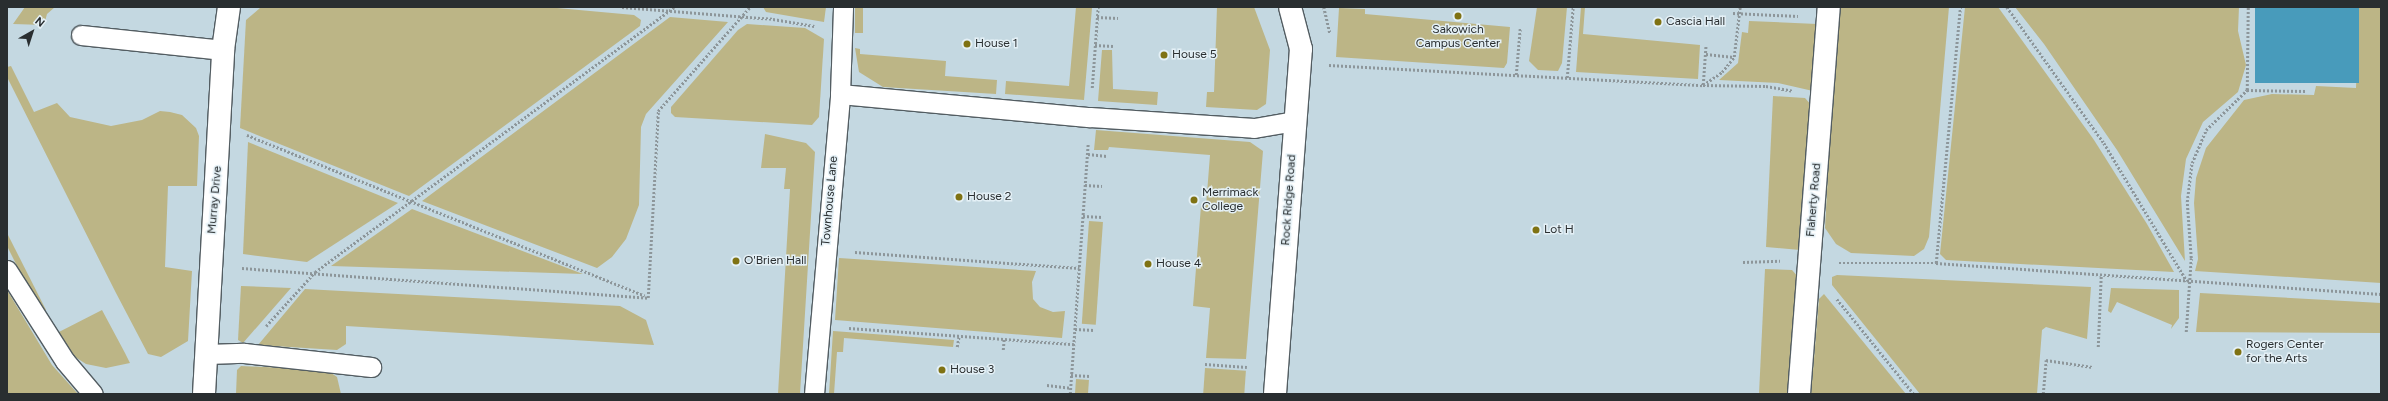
<!DOCTYPE html>
<html>
<head>
<meta charset="utf-8">
<style>
	body { margin:0 }
	#map { position:relative; width:2388px; height:401px; overflow:hidden; background:#d7e3e8; font-family:Figtree,sans-serif }
	div>[style] { position:absolute }
	[style*='--x'] { left:calc(var(--x)*1px); top:calc(var(--y)*1px); width:calc(var(--w)*1px); rotate:calc(var(--a)*1deg) }
	.built>* { inset:0; background:#c4d8e1; transform-origin:0 0 }
	.green>* { inset:0; background:#bcb586; transform-origin:0 0 }
	.water>* { inset:0; background:#489bbb; transform-origin:0 0 }
	.path>* { height:2.5px; margin-top:-1.25px; transform-origin:0; background:repeating-linear-gradient(90deg,#8d969a 0 2px,transparent 0 4px) }
	.roads { filter:drop-shadow(1px 0 #535d62) drop-shadow(-1px 0 #535d62) drop-shadow(0 1px #535d62) drop-shadow(0 -1px #535d62) }
	.lane>* { height:19px; margin:-9.5px; padding:0 9.5px; transform-origin:9.5px; border-radius:9.5px; background:#fff }
	.street>* { height:22px; margin:-11px; padding:0 11px; transform-origin:11px; border-radius:11px; background:#fff }
	.dots>* { width:11px; height:11px; translate:-50% -50%; box-sizing:border-box; border:2px solid #e4f0f6; border-radius:50% }
	span { translate:-50% -50%; white-space:nowrap; text-align:center; line-height:1.15; -webkit-text-stroke:3px #e4f0f6; paint-order:stroke }
	.poi-label { font-size:12px; color:#292e30 }
	.left { translate:0 -50%; text-align:left }
	.street-label { font-size:12px; color:#292e30 }
	.frame { position:absolute; inset:0; border:8px solid #292e30; pointer-events:none }
	.north { position:absolute; left:12px; top:12px; width:40px; height:40px; -webkit-text-stroke:3px #e4f0f6; paint-order:stroke; rotate:39deg; font-size:11px; font-weight:700; line-height:16px; text-align:center; color:#292e30 }
	.north::after { content:''; display:block; margin:auto; width:14px; height:18px; background:#292e30; clip-path:polygon(50% 0,100% 100%,50% 72%,0 100%) }
</style>
</head>
<body>
<div id="map">
	<div class="built">
		<div style="left:7px;top:7px;width:2374px;height:387px"></div>
	</div>
	<div class="green">
		<div style="clip-path:polygon(25px 7px,55px 7px,47px 14px,44px 25px,13px 24px)"></div>
		<div style="clip-path:polygon(546px 7px,634px 15px,641px 20px,640px 26px,409px 196px,240px 128px,246px 20px,260px 8px)"></div>
		<div style="clip-path:polygon(763px 7px,826px 7px,824px 22px,766px 12px)"></div>
		<div style="left:855px;top:7px;width:8px;height:26px"></div>
		<div style="clip-path:polygon(1076px 7px,1092px 8px,1084px 100px,1005px 94px,1006px 81px,1069px 86px)"></div>
		<div style="clip-path:polygon(1217px 7px,1254px 7px,1270px 50px,1266px 104px,1257px 110px,1206px 107px,1207px 92px,1214px 92px)"></div>
		<div style="clip-path:polygon(1537px 7px,1567px 7px,1562px 63px,1558px 71px,1538px 70px,1529px 61px)"></div>
		<div style="clip-path:polygon(1581px 7px,1585px 7px,1583px 34px,1700px 45px,1698px 79px,1576px 72px)"></div>
		<div style="clip-path:polygon(1837px 7px,1949px 7px,1929px 237px,1924px 249px,1914px 256px,1851px 253px,1836px 244px,1825px 228px)"></div>
		<div style="clip-path:polygon(1965px 7px,1998px 7px,2094px 140px,2147px 224px,2174px 272px,1946px 260px,1940px 254px)"></div>
		<div style="clip-path:polygon(2015px 7px,2239px 7px,2238px 31px,2246px 65px,2238px 92px,2203px 122px,2186px 159px,2181px 196px,2185px 261px,2117px 150px,2044px 44px)"></div>
		<div style="clip-path:polygon(2359px 7px,2381px 7px,2381px 283px,2195px 271px,2198px 259px,2194px 203px,2196px 178px,2206px 148px,2244px 100px,2272px 94px,2314px 95px,2316px 86px,2356px 88px)"></div>
		<div style="clip-path:polygon(1339px 8px,1365px 9px,1365px 14px,1510px 27px,1507px 63px,1504px 68px,1336px 57px)"></div>
		<div style="clip-path:polygon(670px 17px,728px 22px,646px 114px,641px 127px,639px 205px,626px 239px,612px 257px,597px 268px,422px 201px)"></div>
		<div style="clip-path:polygon(1749px 21px,1817px 24px,1813px 91px,1778px 83px,1719px 80px,1738px 63px,1742px 32px,1748px 33px)"></div>
		<div style="clip-path:polygon(747px 24px,805px 28px,824px 39px,819px 117px,812px 125px,675px 117px,671px 113px,671px 107px,738px 30px)"></div>
		<div style="clip-path:polygon(855px 48px,860px 49px,860px 54px,946px 61px,945px 76px,997px 80px,996px 94px,883px 87px,859px 72px)"></div>
		<div style="clip-path:polygon(1102px 50px,1112px 50px,1113px 89px,1158px 92px,1157px 105px,1098px 101px)"></div>
		<div style="clip-path:polygon(11px 66px,34px 112px,57px 103px,70px 117px,111px 126px,142px 120px,160px 111px,170px 112px,182px 115px,196px 128px,199px 136px,197px 186px,168px 186px,165px 267px,192px 271px,188px 341px,161px 357px,148px 354px,116px 293px,7px 77px,7px 67px)"></div>
		<div style="clip-path:polygon(1773px 96px,1805px 98px,1812px 106px,1800px 250px,1766px 247px)"></div>
		<div style="clip-path:polygon(1096px 130px,1250px 142px,1263px 151px,1246px 359px,1206px 358px,1210px 308px,1193px 306px,1201px 206px,1206px 206px,1210px 155px,1109px 147px,1108px 150px,1094px 150px)"></div>
		<div style="clip-path:polygon(765px 134px,806px 143px,815px 152px,800px 394px,778px 394px,790px 189px,784px 189px,786px 168px,761px 168px)"></div>
		<div style="clip-path:polygon(248px 142px,398px 203px,307px 262px,243px 254px)"></div>
		<div style="clip-path:polygon(412px 209px,583px 274px,331px 266px)"></div>
		<div style="left:1089px;top:221px;width:14px;height:103px;rotate:4deg"></div>
		<div style="clip-path:polygon(7px 233px,46px 310px,43px 311px,28px 288px,7px 246px)"></div>
		<div style="clip-path:polygon(839px 258px,1036px 271px,1032px 282px,1033px 299px,1040px 307px,1053px 312px,1065px 311px,1062px 338px,835px 320px)"></div>
		<div style="clip-path:polygon(1765px 269px,1792px 270px,1799px 278px,1790px 394px,1759px 394px)"></div>
		<div style="clip-path:polygon(1837px 275px,2091px 287px,2087px 339px,2046px 327px,2042px 330px,2037px 394px,1920px 394px,1832px 285px,1832px 277px)"></div>
		<div style="clip-path:polygon(241px 286px,291px 288px,243px 343px,238px 340px)"></div>
		<div style="clip-path:polygon(2111px 288px,2179px 290px,2179px 318px,2171px 329px,2172px 325px,2117px 302px,2111px 313px,2108px 311px)"></div>
		<div style="clip-path:polygon(305px 289px,620px 306px,646px 320px,654px 345px,346px 326px,346px 344px,337px 350px,258px 345px)"></div>
		<div style="clip-path:polygon(7px 290px,52px 365px,78px 394px,7px 394px)"></div>
		<div style="clip-path:polygon(2200px 293px,2381px 303px,2381px 347px,2380px 333px,2196px 332px)"></div>
		<div style="clip-path:polygon(1824px 294px,1906px 394px,1811px 394px,1819px 299px)"></div>
		<div style="clip-path:polygon(102px 310px,125px 353px,130px 363px,106px 368px,86px 364px,69px 353px,51px 327px,52px 323px,57px 333px)"></div>
		<div style="clip-path:polygon(833px 331px,954px 340px,953px 347px,844px 338px,843px 352px,837px 352px,834px 394px,829px 394px)"></div>
		<div style="clip-path:polygon(241px 366px,327px 370px,337px 377px,341px 394px,236px 394px,237px 370px)"></div>
		<div style="left:1205px;top:368px;width:41px;height:26px;rotate:4deg"></div>
		<div style="left:1076px;top:379px;width:13px;height:15px;rotate:4deg"></div>
	</div>
	<div class="water">
		<div style="left:2255px;top:7px;width:104px;height:76px"></div>
	</div>
	<div class="path">
		<div style="--x:622;--y:7;--w:151;--a:4.5"></div>
		<div style="--x:773;--y:19;--w:42;--a:9.7"></div>
		<div style="--x:1324;--y:7;--w:27;--a:77"></div>
		<div style="--x:2007;--y:7;--w:167;--a:54.5"></div>
		<div style="--x:2104;--y:143;--w:161;--a:59"></div>
		<div style="--x:1733;--y:13;--w:65;--a:2.6"></div>
		<div style="--x:1097;--y:17;--w:21;--a:3"></div>
		<div style="--x:1095;--y:45;--w:18;--a:3"></div>
		<div style="--x:1706;--y:54;--w:28;--a:6"></div>
		<div style="--x:1329;--y:65;--w:375;--a:3.1"></div>
		<div style="--x:1703;--y:85;--w:63;--a:0.9"></div>
		<div style="--x:1766;--y:86;--w:27;--a:10"></div>
		<div style="--x:1516;--y:75;--w:47;--a:-85.1"></div>
		<div style="--x:1567;--y:78;--w:71;--a:-85.2"></div>
		<div style="--x:1703;--y:85;--w:23;--a:-34"></div>
		<div style="--x:1722;--y:72;--w:19;--a:-51"></div>
		<div style="--x:1734;--y:57;--w:50;--a:-83.2"></div>
		<div style="--x:1703;--y:85;--w:39;--a:-86"></div>
		<div style="--x:1092;--y:88;--w:81;--a:-85.8"></div>
		<div style="--x:2247;--y:90;--w:83;--a:-89.3"></div>
		<div style="--x:247;--y:135;--w:429;--a:22"></div>
		<div style="--x:1088;--y:154;--w:19;--a:6"></div>
		<div style="--x:1085;--y:185;--w:17;--a:3"></div>
		<div style="--x:1083;--y:216;--w:20;--a:3"></div>
		<div style="--x:855;--y:252;--w:225;--a:4.1"></div>
		<div style="--x:1743;--y:262;--w:37;--a:-2"></div>
		<div style="--x:1839;--y:263;--w:97;--a:0"></div>
		<div style="--x:1936;--y:263;--w:446;--a:4"></div>
		<div style="--x:1936;--y:263;--w:257;--a:-84.6"></div>
		<div style="--x:242;--y:268;--w:407;--a:4.2"></div>
		<div style="--x:648;--y:298;--w:187;--a:-86.9"></div>
		<div style="--x:658;--y:111;--w:139;--a:-48.5"></div>
		<div style="--x:1837;--y:299;--w:122;--a:51"></div>
		<div style="--x:266;--y:326;--w:73;--a:-47.8"></div>
		<div style="--x:315;--y:272;--w:446;--a:-36.4"></div>
		<div style="--x:849;--y:328;--w:226;--a:4.1"></div>
		<div style="--x:1075;--y:329;--w:19;--a:3"></div>
		<div style="--x:2186;--y:332;--w:74;--a:-86.1"></div>
		<div style="--x:2191;--y:258;--w:56;--a:-94.1"></div>
		<div style="--x:2187;--y:202;--w:39;--a:-83"></div>
		<div style="--x:2192;--y:163;--w:36;--a:-67"></div>
		<div style="--x:2206;--y:130;--w:57;--a:-44.3"></div>
		<div style="--x:2247;--y:90;--w:60;--a:1"></div>
		<div style="--x:957;--y:347;--w:11;--a:-80"></div>
		<div style="--x:2098;--y:347;--w:72;--a:-87.6"></div>
		<div style="--x:1003;--y:350;--w:11;--a:-85"></div>
		<div style="--x:1205;--y:364;--w:42;--a:4.1"></div>
		<div style="--x:1071;--y:375;--w:19;--a:3"></div>
		<div style="--x:1047;--y:385;--w:23;--a:7"></div>
		<div style="--x:1070;--y:394;--w:250;--a:-85.9"></div>
		<div style="--x:2043;--y:394;--w:34;--a:-85"></div>
		<div style="--x:2046;--y:360;--w:47;--a:8.7"></div>
	</div>
	<div class="roads">
		<div class="lane">
			<div style="--x:81;--y:35;--w:143;--a:6"></div>
			<div style="--x:840;--y:94;--w:251;--a:5.3"></div>
			<div style="--x:1090;--y:117;--w:164;--a:3.8"></div>
			<div style="--x:1254;--y:128;--w:42;--a:-9.7"></div>
			<div style="--x:7;--y:270;--w:108;--a:57.5"></div>
			<div style="--x:65;--y:361;--w:43;--a:49.7"></div>
			<div style="--x:207;--y:354;--w:37;--a:-2"></div>
			<div style="--x:244;--y:353;--w:128;--a:6.3"></div>
			<div style="--x:814;--y:394;--w:301;--a:-85"></div>
			<div style="--x:840;--y:94;--w:87;--a:-88"></div>
		</div>
		<div class="street">
			<div style="--x:204;--y:394;--w:345;--a:-86.8"></div>
			<div style="--x:223;--y:50;--w:43;--a:-82.1"></div>
			<div style="--x:1275;--y:394;--w:346;--a:-85.7"></div>
			<div style="--x:1301;--y:49;--w:43;--a:-104.7"></div>
			<div style="--x:1799;--y:394;--w:388;--a:-85.6"></div>
		</div>
	</div>
	<div class="dots">
		<div style="left:1458px;top:16px;background:#7f7213"></div>
		<div style="left:1658px;top:22px;background:#7f7213"></div>
		<div style="left:967px;top:44px;background:#7f7213"></div>
		<div style="left:1164px;top:55px;background:#7f7213"></div>
		<div style="left:959px;top:197px;background:#7f7213"></div>
		<div style="left:1194px;top:200px;background:#7f7213"></div>
		<div style="left:1536px;top:230px;background:#7f7213"></div>
		<div style="left:736px;top:261px;background:#7f7213"></div>
		<div style="left:1148px;top:264px;background:#7f7213"></div>
		<div style="left:2238px;top:352px;background:#7f7213"></div>
		<div style="left:942px;top:370px;background:#7f7213"></div>
	</div>
	<div class="poi-label">
		<span class="left" style="left:1666px;top:22px">Cascia Hall</span>
		<span style="left:1458px;top:37px">Sakowich<br>Campus Center</span>
		<span class="left" style="left:975px;top:44px">House 1</span>
		<span class="left" style="left:1172px;top:55px">House 5</span>
		<span class="left" style="left:1202px;top:200px">Merrimack<br>College</span>
		<span class="left" style="left:967px;top:197px">House 2</span>
		<span class="left" style="left:1544px;top:230px">Lot H</span>
		<span class="left" style="left:744px;top:261px">O'Brien Hall</span>
		<span class="left" style="left:1156px;top:264px">House 4</span>
		<span class="left" style="left:2246px;top:352px">Rogers Center<br>for the Arts</span>
		<span class="left" style="left:950px;top:370px">House 3</span>
	</div>
	<div class="street-label">
		<span style="left:215px;top:200px;rotate:-85deg">Murray Drive</span>
		<span style="left:1289px;top:200px;rotate:-86deg">Rock Ridge Road</span>
		<span style="left:1814px;top:200px;rotate:-85deg">Flaherty Road</span>
		<span style="left:830px;top:201px;rotate:-85deg">Townhouse Lane</span>
	</div>
	<div class="frame"></div>
	<div class="north">N</div>
</div>
</body>
</html>
